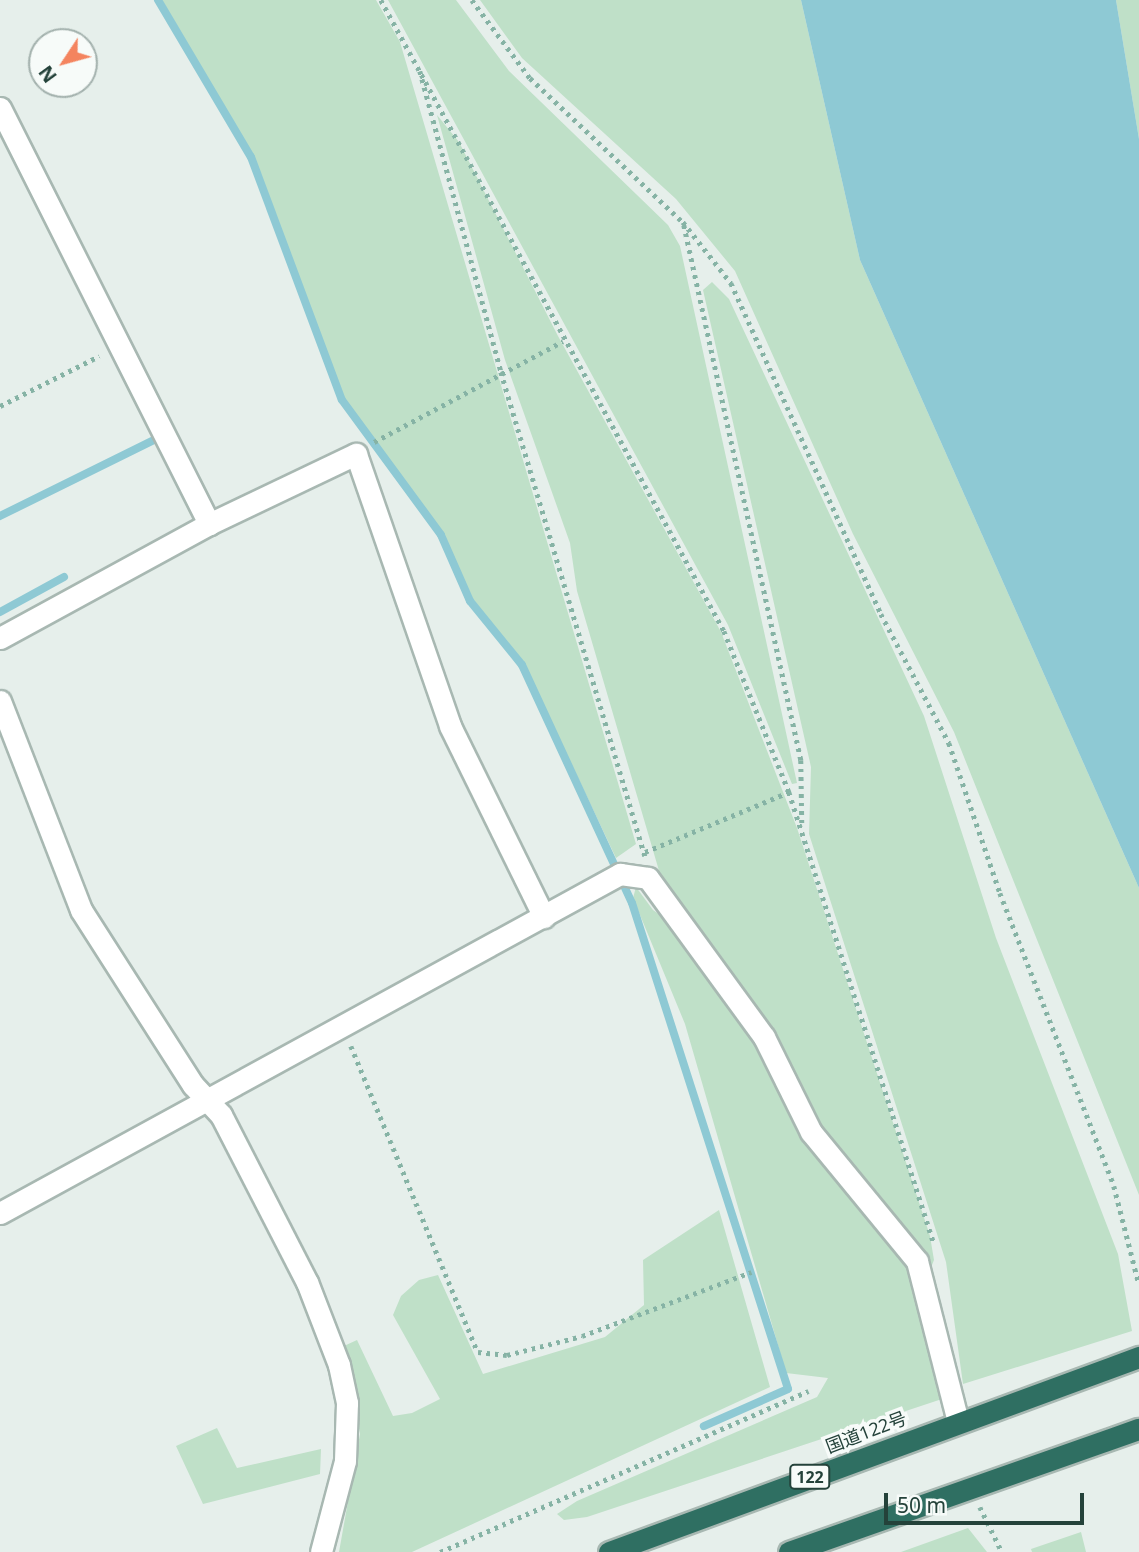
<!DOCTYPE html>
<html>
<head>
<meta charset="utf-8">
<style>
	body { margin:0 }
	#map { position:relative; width:1139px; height:1552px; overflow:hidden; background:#e6efeb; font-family:"Noto Sans","Noto Sans JP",sans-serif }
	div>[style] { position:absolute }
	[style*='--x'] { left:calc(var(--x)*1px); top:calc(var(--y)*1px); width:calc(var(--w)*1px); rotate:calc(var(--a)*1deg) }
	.green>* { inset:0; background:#bfe0c8 }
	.water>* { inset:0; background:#8ec9d4 }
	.stream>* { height:8px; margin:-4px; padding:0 4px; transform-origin:4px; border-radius:4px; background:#8ec9d4 }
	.path>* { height:4.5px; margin-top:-2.25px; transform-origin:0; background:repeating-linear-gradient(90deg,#86b3a5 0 3.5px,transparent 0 8.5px) }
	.roads { filter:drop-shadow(2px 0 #a8b8b2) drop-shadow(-2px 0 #a8b8b2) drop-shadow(0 2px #a8b8b2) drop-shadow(0 -2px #a8b8b2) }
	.minor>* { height:21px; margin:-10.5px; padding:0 10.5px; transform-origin:10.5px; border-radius:10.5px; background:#fff }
	.highway>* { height:21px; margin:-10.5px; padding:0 10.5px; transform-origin:10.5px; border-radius:10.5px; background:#2f6f62 }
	span { translate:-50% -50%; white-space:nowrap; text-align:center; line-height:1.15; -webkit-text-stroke:7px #f7fbf9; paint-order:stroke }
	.shield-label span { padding:2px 5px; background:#f7fbf9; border:2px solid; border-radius:5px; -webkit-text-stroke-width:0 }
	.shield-label { font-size:16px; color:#24423a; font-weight:700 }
	.street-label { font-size:18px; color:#24423a }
	.north { position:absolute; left:28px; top:28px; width:70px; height:70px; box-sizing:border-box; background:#f7fbf9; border:2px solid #a3b1ad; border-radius:50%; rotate:234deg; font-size:19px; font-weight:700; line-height:28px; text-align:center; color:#24423a }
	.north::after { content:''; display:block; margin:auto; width:24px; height:32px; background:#f4845f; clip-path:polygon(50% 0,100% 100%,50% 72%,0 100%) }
	.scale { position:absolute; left:884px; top:1493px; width:200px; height:32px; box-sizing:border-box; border:4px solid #24423a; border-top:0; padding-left:9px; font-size:21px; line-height:24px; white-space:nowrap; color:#24423a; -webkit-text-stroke:5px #f7fbf9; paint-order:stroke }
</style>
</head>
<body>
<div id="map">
	<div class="green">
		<div style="clip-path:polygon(162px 0,376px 0,400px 42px,636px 844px,616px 858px,525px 666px,473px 599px,442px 532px,345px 399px,251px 152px)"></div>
		<div style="clip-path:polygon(388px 0,456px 0,509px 71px,668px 225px,680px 246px,797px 783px,792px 784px,728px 625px)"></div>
		<div style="clip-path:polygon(480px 0,801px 0,860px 260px,1139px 888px,1139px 1195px,954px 732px,853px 534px,735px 271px,676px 199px,522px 58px)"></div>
		<div style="clip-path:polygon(1116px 0,1139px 0,1139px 139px)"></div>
		<div style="clip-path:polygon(437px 115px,459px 142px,558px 336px,721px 632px,797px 828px,930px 1236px,934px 1260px,930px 1270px,818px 1129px,662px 881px,577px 591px,570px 543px,505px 360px)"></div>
		<div style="clip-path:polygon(712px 282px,729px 299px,924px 716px,996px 938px,1118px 1254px,1132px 1331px,963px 1384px,946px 1262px,809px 834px,811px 767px,703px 290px)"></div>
		<div style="clip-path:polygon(636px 887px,653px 910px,672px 923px,754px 1038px,806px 1140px,903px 1256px,920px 1295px,942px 1399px,587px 1517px,564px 1520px,557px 1514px,577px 1501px,817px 1397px,828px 1378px,786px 1373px,685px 1024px,633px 898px)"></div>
		<div style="clip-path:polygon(719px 1210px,770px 1387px,412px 1552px,339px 1552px,360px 1434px,344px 1346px,357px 1340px,393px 1416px,412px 1413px,440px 1399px,393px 1315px,401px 1296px,419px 1280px,438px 1275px,483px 1374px,605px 1337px,644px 1305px,643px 1260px)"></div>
		<div style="clip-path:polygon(217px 1428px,237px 1468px,321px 1449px,320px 1474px,203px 1504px,176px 1446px)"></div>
		<div style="clip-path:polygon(968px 1528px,987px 1552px,901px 1552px)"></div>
		<div style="clip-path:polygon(1081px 1532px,1086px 1552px,1032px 1552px,1031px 1549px)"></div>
	</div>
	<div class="water">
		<div style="clip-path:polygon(801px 0,1116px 0,1139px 139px,1139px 888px,860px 260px)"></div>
	</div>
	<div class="stream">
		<div style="--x:158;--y:0;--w:182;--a:59.4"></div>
		<div style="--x:251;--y:157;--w:259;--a:69.5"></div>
		<div style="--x:342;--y:400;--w:167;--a:53.7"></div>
		<div style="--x:441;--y:535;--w:72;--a:66.3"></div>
		<div style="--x:470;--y:601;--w:82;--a:50.9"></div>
		<div style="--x:522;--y:665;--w:262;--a:65.2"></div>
		<div style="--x:632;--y:903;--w:510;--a:72.2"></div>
		<div style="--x:788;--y:1389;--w:92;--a:156.2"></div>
		<div style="--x:0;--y:516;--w:181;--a:-26.3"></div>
		<div style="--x:0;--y:612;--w:73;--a:-28.7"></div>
	</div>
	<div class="path">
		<div style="--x:381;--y:0;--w:718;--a:61.47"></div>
		<div style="--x:724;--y:631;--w:174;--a:68"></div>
		<div style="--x:789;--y:792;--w:474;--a:72.2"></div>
		<div style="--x:472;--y:0;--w:97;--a:53.4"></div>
		<div style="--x:530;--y:78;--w:210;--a:43.3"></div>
		<div style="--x:683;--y:222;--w:78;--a:51.8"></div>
		<div style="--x:731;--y:283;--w:363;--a:65.6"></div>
		<div style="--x:881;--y:614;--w:146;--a:62.2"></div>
		<div style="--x:949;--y:743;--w:158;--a:71.2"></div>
		<div style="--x:1000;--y:893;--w:314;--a:68.7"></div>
		<div style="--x:1114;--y:1186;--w:101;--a:75.7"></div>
		<div style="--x:420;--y:71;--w:312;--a:74.9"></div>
		<div style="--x:501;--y:372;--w:505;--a:73.43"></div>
		<div style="--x:684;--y:225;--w:548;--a:77.66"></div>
		<div style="--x:801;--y:760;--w:66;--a:89.1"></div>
		<div style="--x:0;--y:406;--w:111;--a:-26.8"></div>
		<div style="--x:374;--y:442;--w:214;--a:-28.1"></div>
		<div style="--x:645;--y:852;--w:156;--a:-22.6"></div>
		<div style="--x:351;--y:1046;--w:331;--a:67.5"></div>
		<div style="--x:478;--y:1352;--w:29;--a:6"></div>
		<div style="--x:507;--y:1355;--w:77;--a:-14.2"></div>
		<div style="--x:582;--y:1336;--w:181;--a:-20.7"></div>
		<div style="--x:980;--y:1507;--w:50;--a:63.9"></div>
		<div style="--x:440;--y:1552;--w:402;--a:-23.6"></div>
	</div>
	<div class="roads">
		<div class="minor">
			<div style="--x:0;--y:108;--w:466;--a:63.3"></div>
			<div style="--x:0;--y:638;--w:238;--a:-28.6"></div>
			<div style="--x:209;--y:524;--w:163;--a:-25.5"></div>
			<div style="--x:356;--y:454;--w:288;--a:70.9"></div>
			<div style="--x:450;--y:726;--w:213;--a:63.8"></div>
			<div style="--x:0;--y:701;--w:224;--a:68.8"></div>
			<div style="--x:81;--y:910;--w:208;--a:57.4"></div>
			<div style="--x:193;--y:1085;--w:41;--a:47"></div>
			<div style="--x:221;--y:1115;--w:188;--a:62.8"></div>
			<div style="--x:307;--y:1282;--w:89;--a:68.9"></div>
			<div style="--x:339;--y:1365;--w:39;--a:78"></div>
			<div style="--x:347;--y:1403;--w:58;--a:92"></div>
			<div style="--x:345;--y:1461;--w:94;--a:104.8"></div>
			<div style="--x:0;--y:1213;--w:707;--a:-28.67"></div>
			<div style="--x:620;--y:874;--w:28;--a:8"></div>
			<div style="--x:648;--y:878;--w:197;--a:53.9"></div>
			<div style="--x:764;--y:1037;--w:106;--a:63.7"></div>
			<div style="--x:811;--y:1132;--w:167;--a:50.6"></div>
			<div style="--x:917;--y:1261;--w:166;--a:75.7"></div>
		</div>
		<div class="highway">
			<div style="--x:609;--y:1552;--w:565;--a:-20.2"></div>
			<div style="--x:789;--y:1552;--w:371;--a:-19.4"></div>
		</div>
	</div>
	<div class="shield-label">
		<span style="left:810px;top:1477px">122</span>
	</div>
	<div class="street-label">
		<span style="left:866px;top:1432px;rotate:-21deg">国道122号</span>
	</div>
	<div class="north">N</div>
	<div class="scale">50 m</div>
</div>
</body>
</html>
